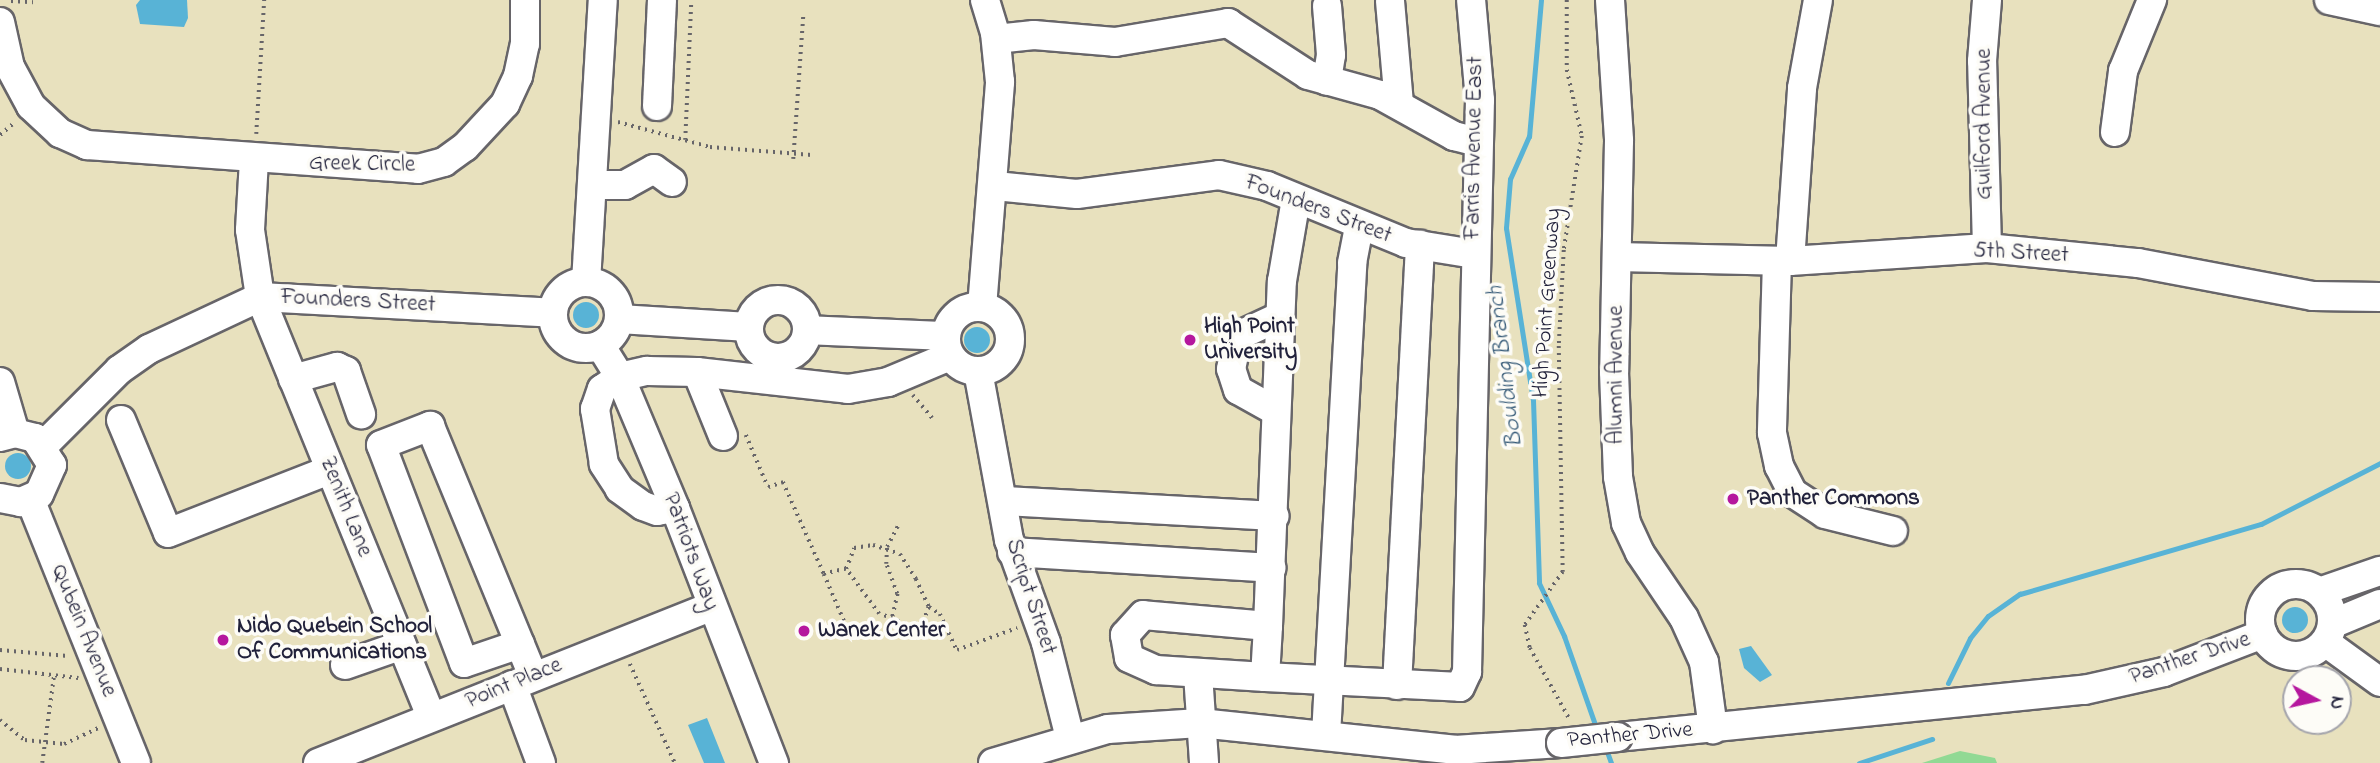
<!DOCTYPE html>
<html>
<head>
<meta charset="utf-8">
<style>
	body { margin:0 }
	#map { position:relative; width:2380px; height:763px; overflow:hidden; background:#e8e1be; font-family:"Indie Flower",sans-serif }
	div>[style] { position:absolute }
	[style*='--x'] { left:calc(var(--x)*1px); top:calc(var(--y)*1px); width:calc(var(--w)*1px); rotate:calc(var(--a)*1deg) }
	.green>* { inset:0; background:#91d994 }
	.water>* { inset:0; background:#58b3d6 }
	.round { border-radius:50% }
	.stream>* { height:5px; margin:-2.5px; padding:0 2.5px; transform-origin:2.5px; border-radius:2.5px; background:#58b3d6 }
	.path>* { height:3.5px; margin-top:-1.75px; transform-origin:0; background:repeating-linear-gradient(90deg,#676569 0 2px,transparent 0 7px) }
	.roads { filter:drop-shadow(2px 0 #676569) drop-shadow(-2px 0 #676569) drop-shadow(0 2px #676569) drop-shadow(0 -2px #676569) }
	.minor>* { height:28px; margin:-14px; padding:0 14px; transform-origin:14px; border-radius:14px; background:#fff }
	.minor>.ring { margin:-14px; padding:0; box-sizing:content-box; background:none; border:28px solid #fff; border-radius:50% }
	.bridges { filter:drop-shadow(2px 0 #676569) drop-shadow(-2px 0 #676569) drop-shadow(0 2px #676569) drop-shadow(0 -2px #676569) }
	.minor-bridge>* { height:28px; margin:-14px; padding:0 14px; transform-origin:14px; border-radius:14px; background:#fff }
	.dots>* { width:19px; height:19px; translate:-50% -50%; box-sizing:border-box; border:4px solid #fdfcf7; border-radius:50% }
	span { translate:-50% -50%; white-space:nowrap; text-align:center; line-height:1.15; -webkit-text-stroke:7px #fdfcf7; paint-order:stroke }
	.street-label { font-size:23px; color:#22223b }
	.poi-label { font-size:23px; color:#22223b; font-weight:700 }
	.left { translate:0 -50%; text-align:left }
	.water-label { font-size:24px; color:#385c79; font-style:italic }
	.north { position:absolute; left:2282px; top:665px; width:70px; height:70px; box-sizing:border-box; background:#fdfcf7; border:2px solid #a5a5ac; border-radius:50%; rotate:98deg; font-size:19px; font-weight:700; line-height:28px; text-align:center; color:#22223b }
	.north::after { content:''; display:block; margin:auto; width:24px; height:32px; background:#b5179e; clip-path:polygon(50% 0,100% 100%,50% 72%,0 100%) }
</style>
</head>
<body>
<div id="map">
	<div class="green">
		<div style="clip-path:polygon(1960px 751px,1995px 758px,1997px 763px,1922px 763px)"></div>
	</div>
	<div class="water">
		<div style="clip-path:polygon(140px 0,187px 0,188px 18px,184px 27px,140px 24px,136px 5px)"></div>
		<div class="round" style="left:573px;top:302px;width:26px;height:26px"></div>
		<div class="round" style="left:964px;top:327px;width:26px;height:26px"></div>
		<div class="round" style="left:5px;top:453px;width:26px;height:26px"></div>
		<div class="round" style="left:2282px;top:607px;width:26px;height:26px"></div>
		<div style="clip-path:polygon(1751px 646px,1772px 675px,1760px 682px,1744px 668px,1739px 649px)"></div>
		<div style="clip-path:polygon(707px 718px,725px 763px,704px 763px,688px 725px)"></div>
	</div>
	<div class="stream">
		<div style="--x:1541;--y:0;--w:137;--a:95"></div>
		<div style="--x:1529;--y:136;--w:47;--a:113.8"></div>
		<div style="--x:1510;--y:179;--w:49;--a:94.7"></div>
		<div style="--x:1506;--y:228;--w:174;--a:81.1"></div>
		<div style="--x:1533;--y:400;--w:183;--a:88.1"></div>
		<div style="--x:1539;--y:583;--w:59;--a:64.7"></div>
		<div style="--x:1564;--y:636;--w:100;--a:70.7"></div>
		<div style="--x:1948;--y:683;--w:50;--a:-63.9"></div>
		<div style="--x:1970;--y:638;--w:28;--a:-51"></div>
		<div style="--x:1988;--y:616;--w:39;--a:-35"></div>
		<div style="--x:2020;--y:594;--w:251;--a:-16.2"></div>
		<div style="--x:2261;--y:524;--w:134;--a:-27.1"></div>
		<div style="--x:1606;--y:749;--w:15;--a:70"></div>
		<div style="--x:1859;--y:763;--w:77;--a:-18.2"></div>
	</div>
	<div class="path">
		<div style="--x:1567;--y:0;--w:70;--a:90"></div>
		<div style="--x:1567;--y:70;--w:68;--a:77.2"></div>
		<div style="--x:1582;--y:136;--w:115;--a:99"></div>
		<div style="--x:1564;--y:250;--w:96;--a:93"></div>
		<div style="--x:1559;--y:346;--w:226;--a:89"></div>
		<div style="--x:1563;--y:572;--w:65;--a:125.6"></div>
		<div style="--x:1525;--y:625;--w:24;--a:78"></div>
		<div style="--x:1530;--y:648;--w:82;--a:60.9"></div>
		<div style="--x:11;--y:1;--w:22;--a:3"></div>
		<div style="--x:618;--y:122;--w:95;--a:15.2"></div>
		<div style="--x:710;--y:147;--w:102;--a:4.5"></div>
		<div style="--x:256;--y:134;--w:134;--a:-86.6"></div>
		<div style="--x:0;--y:135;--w:18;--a:-41"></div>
		<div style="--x:685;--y:140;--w:140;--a:-87.5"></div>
		<div style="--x:793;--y:159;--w:144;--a:-86"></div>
		<div style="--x:913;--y:395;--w:30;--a:50"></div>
		<div style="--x:746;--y:435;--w:56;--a:67.1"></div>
		<div style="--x:768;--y:487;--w:16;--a:-18"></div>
		<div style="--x:783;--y:482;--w:101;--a:66"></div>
		<div style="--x:873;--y:545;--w:28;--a:18"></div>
		<div style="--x:900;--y:554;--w:30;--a:57"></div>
		<div style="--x:916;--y:579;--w:31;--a:65"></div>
		<div style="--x:929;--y:607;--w:14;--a:111"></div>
		<div style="--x:924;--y:620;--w:14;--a:150"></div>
		<div style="--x:912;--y:627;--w:35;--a:-158"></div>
		<div style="--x:879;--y:614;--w:56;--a:-126.3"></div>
		<div style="--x:846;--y:569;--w:22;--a:-69"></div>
		<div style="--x:854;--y:548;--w:19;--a:-9"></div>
		<div style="--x:846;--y:569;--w:23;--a:167"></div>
		<div style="--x:824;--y:574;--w:61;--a:66.8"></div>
		<div style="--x:929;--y:607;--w:13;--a:32"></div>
		<div style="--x:940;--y:614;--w:40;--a:65"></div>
		<div style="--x:957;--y:650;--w:64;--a:-20.1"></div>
		<div style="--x:889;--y:630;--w:37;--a:-77"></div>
		<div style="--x:897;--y:594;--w:32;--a:-110"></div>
		<div style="--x:886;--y:564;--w:17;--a:-87"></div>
		<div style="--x:887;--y:547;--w:27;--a:-63"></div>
		<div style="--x:0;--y:650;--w:68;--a:5"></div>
		<div style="--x:630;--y:664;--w:109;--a:65.6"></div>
		<div style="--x:0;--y:669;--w:79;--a:6.6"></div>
		<div style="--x:0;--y:720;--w:32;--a:39"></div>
		<div style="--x:25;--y:740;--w:39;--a:6"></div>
		<div style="--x:64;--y:744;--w:38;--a:-25"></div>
		<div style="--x:42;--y:763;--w:90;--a:-82.3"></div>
	</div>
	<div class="roads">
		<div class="minor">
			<div style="--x:1610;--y:0;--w:141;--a:86.3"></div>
			<div style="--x:1619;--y:141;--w:231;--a:91.2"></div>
			<div style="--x:1614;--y:372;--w:105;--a:87.8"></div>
			<div style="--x:1618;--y:477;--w:47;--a:80.1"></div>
			<div style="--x:1626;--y:523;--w:33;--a:65"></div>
			<div style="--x:1640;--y:553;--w:78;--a:55.9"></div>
			<div style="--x:1684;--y:618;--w:48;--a:65.6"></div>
			<div style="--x:1704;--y:662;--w:68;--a:82.3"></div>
			<div style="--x:2329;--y:0;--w:52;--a:12.2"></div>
			<div style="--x:1390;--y:1;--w:102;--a:85"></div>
			<div style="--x:1327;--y:6;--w:49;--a:85.3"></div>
			<div style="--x:1331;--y:55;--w:26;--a:99"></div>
			<div style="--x:0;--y:22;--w:46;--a:77.5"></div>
			<div style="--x:10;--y:67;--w:44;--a:61.7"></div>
			<div style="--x:31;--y:106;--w:40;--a:43"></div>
			<div style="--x:60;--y:133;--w:30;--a:24"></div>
			<div style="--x:87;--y:145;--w:332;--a:4.1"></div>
			<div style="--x:418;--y:169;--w:27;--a:-15"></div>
			<div style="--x:444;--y:162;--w:26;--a:-36"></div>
			<div style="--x:465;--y:147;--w:59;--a:-47.1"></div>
			<div style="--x:505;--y:104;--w:31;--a:-65"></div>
			<div style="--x:518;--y:76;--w:33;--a:-78"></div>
			<div style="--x:525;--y:44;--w:44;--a:-90"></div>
			<div style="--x:996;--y:39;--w:38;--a:-6"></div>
			<div style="--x:1034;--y:35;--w:81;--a:4.9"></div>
			<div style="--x:1115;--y:42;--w:115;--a:-9.5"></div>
			<div style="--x:1228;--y:23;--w:95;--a:33"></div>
			<div style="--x:1308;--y:75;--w:75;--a:15.5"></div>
			<div style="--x:1380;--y:95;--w:85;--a:29"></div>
			<div style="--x:1454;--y:136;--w:25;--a:14"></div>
			<div style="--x:657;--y:106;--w:106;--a:-87.3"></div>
			<div style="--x:2115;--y:132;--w:62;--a:-82.5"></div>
			<div style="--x:2123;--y:71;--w:77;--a:-67.8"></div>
			<div style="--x:254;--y:160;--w:70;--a:93.3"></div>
			<div style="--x:250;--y:230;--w:68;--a:81.5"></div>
			<div style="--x:260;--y:297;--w:453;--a:67.8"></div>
			<div style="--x:592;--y:185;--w:33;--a:0"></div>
			<div style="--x:625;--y:185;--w:33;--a:-29"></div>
			<div style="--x:654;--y:169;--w:22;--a:36"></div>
			<div style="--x:995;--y:186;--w:82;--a:5.6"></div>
			<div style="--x:1077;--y:194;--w:143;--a:-7.6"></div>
			<div style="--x:1219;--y:175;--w:49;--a:12.9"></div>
			<div style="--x:1267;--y:186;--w:150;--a:22.3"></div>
			<div style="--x:1406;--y:243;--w:69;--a:9.2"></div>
			<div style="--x:1987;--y:248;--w:187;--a:-91.5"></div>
			<div style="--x:1982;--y:61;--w:61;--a:-85.3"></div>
			<div style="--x:1617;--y:257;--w:173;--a:1.3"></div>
			<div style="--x:1790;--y:261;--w:197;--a:-3.8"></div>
			<div style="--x:1987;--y:248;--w:152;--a:5.7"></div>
			<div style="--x:2138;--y:263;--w:178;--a:10.7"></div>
			<div style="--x:2313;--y:296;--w:67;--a:0.9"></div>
			<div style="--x:1777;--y:261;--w:172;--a:91.7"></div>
			<div style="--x:1772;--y:433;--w:34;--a:78"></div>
			<div style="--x:1779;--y:466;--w:30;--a:63"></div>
			<div style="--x:1793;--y:493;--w:38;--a:33"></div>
			<div style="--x:1825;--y:514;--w:70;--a:14"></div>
			<div style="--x:1790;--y:261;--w:173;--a:-86"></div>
			<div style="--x:1802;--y:88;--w:89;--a:-79.7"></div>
			<div style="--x:586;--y:282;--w:283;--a:-86.6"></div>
			<div class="ring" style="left:553px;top:282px;width:38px;height:38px"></div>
			<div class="ring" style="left:749px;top:300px;width:30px;height:30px"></div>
			<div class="ring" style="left:946px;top:307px;width:36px;height:36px"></div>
			<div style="--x:982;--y:307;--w:226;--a:-85.4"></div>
			<div style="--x:1000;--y:82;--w:49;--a:-95.8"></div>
			<div style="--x:995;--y:33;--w:34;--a:-107"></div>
			<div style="--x:619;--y:319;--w:130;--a:3.5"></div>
			<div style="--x:807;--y:330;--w:138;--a:2.5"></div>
			<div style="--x:600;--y:345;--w:38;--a:58"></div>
			<div style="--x:620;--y:377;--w:142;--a:67.2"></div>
			<div style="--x:675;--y:508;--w:274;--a:68.8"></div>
			<div style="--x:978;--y:371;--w:172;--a:79.6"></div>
			<div style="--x:1009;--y:540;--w:109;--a:70.2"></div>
			<div style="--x:1046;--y:643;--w:98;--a:75.8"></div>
			<div style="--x:697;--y:372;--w:69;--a:67.9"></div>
			<div style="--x:293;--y:379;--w:46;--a:-15.3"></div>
			<div style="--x:337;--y:367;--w:10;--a:24"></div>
			<div style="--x:346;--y:371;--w:46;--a:70.8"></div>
			<div style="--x:0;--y:382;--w:53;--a:73.6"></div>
			<div style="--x:1274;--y:410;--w:41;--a:-150.9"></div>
			<div style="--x:1238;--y:390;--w:22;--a:-108"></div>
			<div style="--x:1231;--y:369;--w:34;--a:-78"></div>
			<div style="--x:1238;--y:336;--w:45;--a:-24.9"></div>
			<div style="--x:121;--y:420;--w:122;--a:67.4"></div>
			<div style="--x:168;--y:533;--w:174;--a:-21.3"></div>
			<div style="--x:0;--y:437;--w:16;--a:-15"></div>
			<div style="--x:15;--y:433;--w:21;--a:14"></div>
			<div style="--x:35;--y:438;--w:32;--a:58"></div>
			<div style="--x:52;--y:465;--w:32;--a:114"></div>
			<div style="--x:39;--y:494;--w:20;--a:156"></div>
			<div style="--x:21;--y:502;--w:21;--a:-169"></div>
			<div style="--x:44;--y:445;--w:106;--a:-45"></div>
			<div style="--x:119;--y:370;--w:37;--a:-35"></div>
			<div style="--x:149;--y:349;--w:123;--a:-25.1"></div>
			<div style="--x:260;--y:297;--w:293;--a:3.1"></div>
			<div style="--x:30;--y:499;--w:284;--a:68.1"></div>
			<div style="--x:1005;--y:501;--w:270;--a:3.2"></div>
			<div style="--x:675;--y:508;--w:18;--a:171"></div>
			<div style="--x:657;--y:511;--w:15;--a:-160"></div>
			<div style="--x:643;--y:506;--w:29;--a:-144"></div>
			<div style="--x:620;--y:489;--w:30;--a:-123"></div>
			<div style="--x:604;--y:464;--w:56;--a:-99.3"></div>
			<div style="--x:595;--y:409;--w:21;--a:-71"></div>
			<div style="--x:602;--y:389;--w:22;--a:-34"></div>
			<div style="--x:620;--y:377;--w:28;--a:-13"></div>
			<div style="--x:647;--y:371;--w:50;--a:1.1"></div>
			<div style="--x:697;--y:372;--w:152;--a:6.4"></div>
			<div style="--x:848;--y:389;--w:41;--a:-9.9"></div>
			<div style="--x:888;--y:382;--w:67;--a:-22.8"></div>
			<div style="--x:1012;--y:552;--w:260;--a:3.5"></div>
			<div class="ring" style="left:2260px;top:584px;width:44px;height:44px"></div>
			<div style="--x:2319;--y:592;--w:65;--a:-19"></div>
			<div style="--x:2332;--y:624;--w:52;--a:-22.6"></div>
			<div style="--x:1268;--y:626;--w:345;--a:-87.7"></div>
			<div style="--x:1282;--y:281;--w:83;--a:-80.3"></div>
			<div style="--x:2325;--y:642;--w:68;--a:36"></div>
			<div style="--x:520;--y:644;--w:59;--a:161.3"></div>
			<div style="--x:464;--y:663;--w:233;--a:-110.8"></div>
			<div style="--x:381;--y:445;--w:53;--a:-21.2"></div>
			<div style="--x:430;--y:426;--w:270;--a:67.6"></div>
			<div style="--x:345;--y:665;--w:60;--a:-19.3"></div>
			<div style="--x:1198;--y:674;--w:89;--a:86.1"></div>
			<div style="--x:1265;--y:677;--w:51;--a:-86.6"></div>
			<div style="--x:1268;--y:626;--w:125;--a:-175"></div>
			<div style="--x:1143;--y:615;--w:27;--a:132"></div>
			<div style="--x:1125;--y:635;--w:23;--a:80"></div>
			<div style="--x:1129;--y:658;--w:30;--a:24"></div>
			<div style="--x:1156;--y:670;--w:109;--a:3.7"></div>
			<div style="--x:1265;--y:677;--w:195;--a:2.9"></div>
			<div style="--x:1460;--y:687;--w:17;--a:-65"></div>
			<div style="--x:1467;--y:672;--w:572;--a:-88.7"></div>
			<div style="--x:1480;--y:100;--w:100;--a:-95.1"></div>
			<div style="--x:512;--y:685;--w:83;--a:69.6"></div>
			<div style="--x:1397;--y:685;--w:441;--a:-87"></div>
			<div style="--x:1326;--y:735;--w:473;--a:-86.8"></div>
			<div style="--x:1352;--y:263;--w:36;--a:-79"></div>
			<div style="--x:1618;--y:737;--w:468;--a:-5.8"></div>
			<div style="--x:2084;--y:690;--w:82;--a:-12.7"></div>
			<div style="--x:2164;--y:672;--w:106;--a:-21"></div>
			<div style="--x:318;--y:763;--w:422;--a:-21.7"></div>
			<div style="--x:993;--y:763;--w:120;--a:-16.5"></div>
			<div style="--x:1108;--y:729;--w:92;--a:-3.7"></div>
			<div style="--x:1200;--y:723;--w:256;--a:6"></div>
			<div style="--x:1455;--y:750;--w:106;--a:-3.8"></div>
		</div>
	</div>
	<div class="bridges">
		<div class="minor-bridge">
			<div style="--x:1561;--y:743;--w:57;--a:-6"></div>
		</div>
	</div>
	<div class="dots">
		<div style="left:1190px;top:340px;background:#b5179e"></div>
		<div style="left:1733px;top:499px;background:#b5179e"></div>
		<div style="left:804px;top:631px;background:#b5179e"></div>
		<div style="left:223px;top:640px;background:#b5179e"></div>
	</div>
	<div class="street-label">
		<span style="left:1985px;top:124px;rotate:-90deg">Guilford Avenue</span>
		<span style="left:1475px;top:148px;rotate:-89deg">Farris Avenue East</span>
		<span style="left:362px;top:165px;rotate:1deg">Greek Circle</span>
		<span style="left:1318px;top:210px;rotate:21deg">Founders Street</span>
		<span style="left:2021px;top:254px;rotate:3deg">5th Street</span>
		<span style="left:358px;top:302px;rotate:3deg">Founders Street</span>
		<span style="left:1548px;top:303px;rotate:-86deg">High Point Greenway</span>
		<span style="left:1617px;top:375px;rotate:-90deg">Alumni Avenue</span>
		<span style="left:345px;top:507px;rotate:68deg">Zenith Lane</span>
		<span style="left:690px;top:552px;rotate:70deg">Patriots Way</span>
		<span style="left:1030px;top:597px;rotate:72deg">Script Street</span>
		<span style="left:83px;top:631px;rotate:68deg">Qubein Avenue</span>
		<span style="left:2190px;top:659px;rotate:-18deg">Panther Drive</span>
		<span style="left:514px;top:684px;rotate:-22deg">Point Place</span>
		<span style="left:1630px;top:736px;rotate:-5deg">Panther Drive</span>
	</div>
	<div class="poi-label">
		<span class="left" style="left:1204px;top:340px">High Point<br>University</span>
		<span class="left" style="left:1747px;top:499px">Panther Commons</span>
		<span class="left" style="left:237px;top:640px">Nido Quebein School<br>Of Communications</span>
		<span class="left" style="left:818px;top:631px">Wanek Center</span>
	</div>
	<div class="water-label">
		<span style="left:1506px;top:367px;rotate:-97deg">Boulding Branch</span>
	</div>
	<div class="north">N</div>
</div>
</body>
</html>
